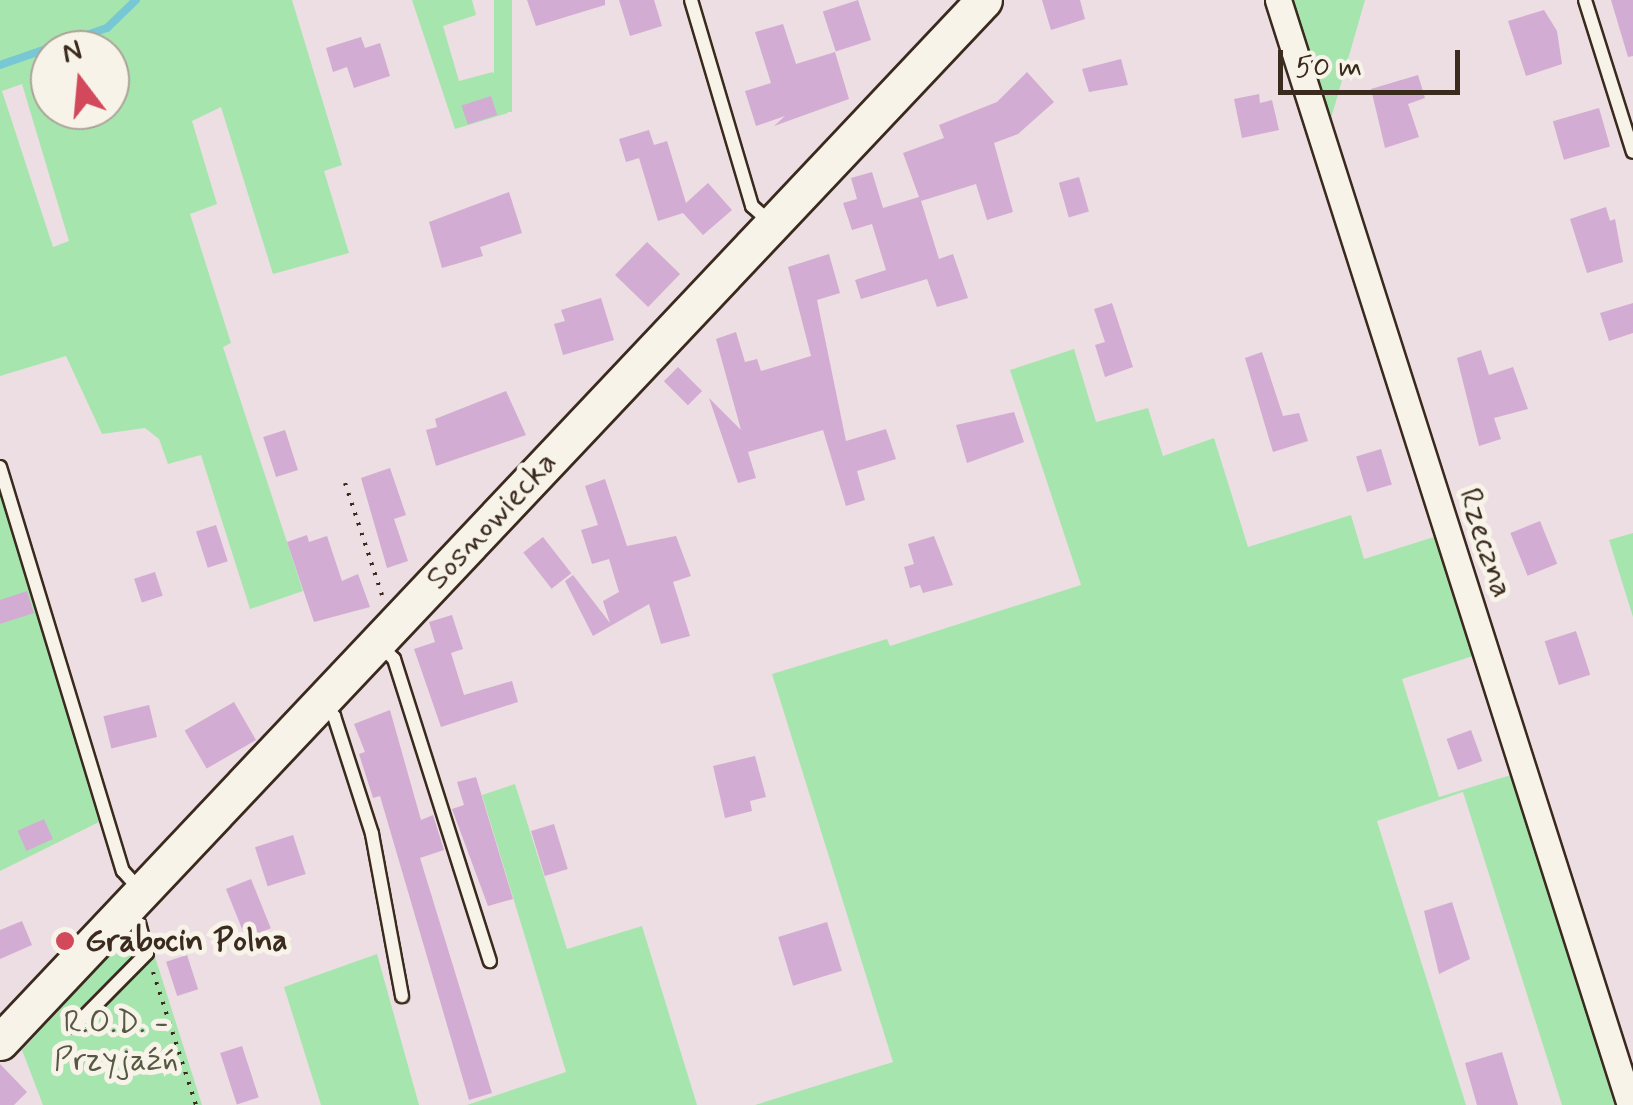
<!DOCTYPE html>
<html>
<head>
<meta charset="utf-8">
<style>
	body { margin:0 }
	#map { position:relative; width:1633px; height:1105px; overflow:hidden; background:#ecdee2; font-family:Mynerve,sans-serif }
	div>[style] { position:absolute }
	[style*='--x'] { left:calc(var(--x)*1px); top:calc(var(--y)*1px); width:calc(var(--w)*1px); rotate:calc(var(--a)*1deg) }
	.green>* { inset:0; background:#a6e6ae; transform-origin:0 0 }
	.stream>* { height:8px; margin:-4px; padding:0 4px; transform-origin:4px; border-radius:4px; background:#78c7d5 }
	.building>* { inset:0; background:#d3acd3; transform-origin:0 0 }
	.path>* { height:4px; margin-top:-2px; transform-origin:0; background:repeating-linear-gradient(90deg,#3b2a1e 0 2.5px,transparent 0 10.5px) }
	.roads { filter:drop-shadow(2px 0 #3b2a1e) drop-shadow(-2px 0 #3b2a1e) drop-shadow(0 2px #3b2a1e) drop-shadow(0 -2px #3b2a1e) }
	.lane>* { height:12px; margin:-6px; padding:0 6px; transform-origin:6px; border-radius:6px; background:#f7f3e8 }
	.street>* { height:25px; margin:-12.5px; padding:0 12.5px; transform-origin:12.5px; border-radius:12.5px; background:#f7f3e8 }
	.secondary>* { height:35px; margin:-17.5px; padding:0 17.5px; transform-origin:17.5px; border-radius:17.5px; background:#f7f3e8 }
	.dots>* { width:28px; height:28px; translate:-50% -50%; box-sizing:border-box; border:5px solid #f7f3e8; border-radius:50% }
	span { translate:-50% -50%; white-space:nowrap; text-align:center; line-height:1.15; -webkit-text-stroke:10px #f7f3e8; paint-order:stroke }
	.street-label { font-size:32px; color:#3b2a1e }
	.poi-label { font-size:32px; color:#3b2a1e; font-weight:700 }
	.left { translate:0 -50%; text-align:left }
	.park-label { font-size:32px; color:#565942 }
	.north { position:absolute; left:30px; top:30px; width:100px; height:100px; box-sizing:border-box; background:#f7f3e8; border:2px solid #aca397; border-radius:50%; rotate:344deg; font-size:28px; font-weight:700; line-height:40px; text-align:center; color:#3b2a1e }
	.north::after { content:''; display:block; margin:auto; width:35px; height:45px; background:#d1495b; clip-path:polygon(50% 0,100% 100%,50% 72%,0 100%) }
	.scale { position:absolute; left:1278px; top:50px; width:182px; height:45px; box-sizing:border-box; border:5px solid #3b2a1e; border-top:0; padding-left:12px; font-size:30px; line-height:35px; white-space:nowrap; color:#3b2a1e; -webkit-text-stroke:8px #f7f3e8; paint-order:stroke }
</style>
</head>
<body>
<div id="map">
	<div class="green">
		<div style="clip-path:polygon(evenodd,0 0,292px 0,342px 165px,324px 171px,349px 253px,273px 274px,221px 107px,192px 121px,217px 204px,190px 214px,231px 343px,223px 347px,303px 591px,250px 609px,201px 455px,168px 464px,159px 439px,145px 428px,102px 434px,66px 356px,0 376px,0 0,50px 50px,110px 50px,110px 110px,50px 110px,50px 50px,0 0,22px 84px,69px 241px,53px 247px,2px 91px,22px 84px)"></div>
		<div style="clip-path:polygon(412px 0,472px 0,476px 15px,443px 26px,459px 81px,493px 72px,508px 113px,455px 129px)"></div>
		<div style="left:494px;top:0;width:18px;height:112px"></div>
		<div style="clip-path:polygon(1287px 0,1365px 0,1328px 129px)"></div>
		<div style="clip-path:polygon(1074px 349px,1096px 422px,1148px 408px,1163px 456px,1214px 438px,1248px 547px,1351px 515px,1364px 559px,1434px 537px,1473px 656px,1402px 679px,1439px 797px,1511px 775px,1615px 1105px,1562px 1105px,1463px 792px,1377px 821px,1466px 1105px,755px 1105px,893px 1062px,772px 674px,887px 639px,890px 646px,1081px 585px,1010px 370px)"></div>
		<div style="clip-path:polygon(0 494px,99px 822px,0 871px)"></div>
		<div style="clip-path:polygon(1633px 533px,1633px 617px,1609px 540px)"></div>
		<div style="clip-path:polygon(515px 784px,567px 949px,642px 926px,697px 1105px,467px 1105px,566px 1072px,482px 795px)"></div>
		<div style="clip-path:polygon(143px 919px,202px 1105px,43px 1105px,22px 1050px)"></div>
		<div style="clip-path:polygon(377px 954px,419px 1105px,321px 1105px,284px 987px)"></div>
	</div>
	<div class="stream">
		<div style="--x:0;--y:65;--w:113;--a:-19.1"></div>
		<div style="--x:107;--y:28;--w:40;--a:-44"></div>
	</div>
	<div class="building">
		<div style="clip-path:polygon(527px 0,605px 0,605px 5px,536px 26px)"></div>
		<div style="clip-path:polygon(619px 0,654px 0,662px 26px,630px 36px)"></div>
		<div style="left:858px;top:0;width:42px;height:37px;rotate:72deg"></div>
		<div style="clip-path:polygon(1042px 0,1080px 0,1085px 19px,1051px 30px)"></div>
		<div style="clip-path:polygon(1611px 0,1633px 0,1633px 56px,1628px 57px)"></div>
		<div style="clip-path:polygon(1544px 10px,1557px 31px,1562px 64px,1526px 76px,1508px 21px)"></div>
		<div style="clip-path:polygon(783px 24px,796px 64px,835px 52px,849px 99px,774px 126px,785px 116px,756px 126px,745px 91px,771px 83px,755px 32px)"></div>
		<div style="clip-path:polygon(361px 37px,365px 48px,380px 43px,390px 76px,354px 88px,347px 67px,333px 72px,326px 48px)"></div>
		<div style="clip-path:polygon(1121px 59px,1128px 85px,1089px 92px,1082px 69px)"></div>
		<div style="clip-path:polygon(1027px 72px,1054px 102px,1018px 134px,994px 143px,1013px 212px,987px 220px,976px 184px,921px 201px,939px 259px,953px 254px,968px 298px,937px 307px,927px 279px,861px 299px,855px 280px,886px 270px,872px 224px,852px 230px,843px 203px,857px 199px,851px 178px,872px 172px,883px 208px,919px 197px,903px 153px,944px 138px,939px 125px,997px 102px)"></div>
		<div style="clip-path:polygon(1418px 75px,1425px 98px,1408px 104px,1419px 137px,1385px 148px,1371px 89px)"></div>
		<div style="clip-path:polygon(1259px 94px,1260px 103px,1272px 100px,1279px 130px,1242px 138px,1234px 99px)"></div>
		<div style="left:491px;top:96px;width:20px;height:31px;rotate:72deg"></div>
		<div style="left:1599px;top:108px;width:40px;height:48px;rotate:74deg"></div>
		<div style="clip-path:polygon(649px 130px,654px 145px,667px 141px,686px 203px,708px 183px,732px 210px,703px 235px,683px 213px,658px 221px,639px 158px,626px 162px,619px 139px)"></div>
		<div style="left:1079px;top:177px;width:36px;height:21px;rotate:74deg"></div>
		<div style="clip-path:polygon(509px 192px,522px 233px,480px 247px,483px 256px,442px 268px,429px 222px)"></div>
		<div style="clip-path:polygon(1606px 207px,1610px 221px,1615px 219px,1623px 262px,1587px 273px,1570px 219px)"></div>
		<div style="left:647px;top:242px;width:46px;height:46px;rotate:44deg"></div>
		<div style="clip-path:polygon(829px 254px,840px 293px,817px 300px,846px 441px,886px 429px,896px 459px,857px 471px,865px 500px,846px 506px,823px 430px,748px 452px,756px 478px,738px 483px,709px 398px,741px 430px,716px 339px,736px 332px,745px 362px,757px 359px,761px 371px,811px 356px,788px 267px)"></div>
		<div style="clip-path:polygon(601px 298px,614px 340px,563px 355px,554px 324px,565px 321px,561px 310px)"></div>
		<div style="clip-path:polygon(1112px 303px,1133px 367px,1105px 377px,1095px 345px,1105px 342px,1094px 309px)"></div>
		<div style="clip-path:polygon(1633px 303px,1633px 333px,1609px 341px,1600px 313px)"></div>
		<div style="clip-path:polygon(1481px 350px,1489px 375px,1513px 367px,1528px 409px,1494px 418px,1501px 439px,1479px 446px,1457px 358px)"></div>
		<div style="clip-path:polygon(1262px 352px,1283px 416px,1299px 413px,1308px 441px,1273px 452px,1245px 358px)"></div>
		<div style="left:678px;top:367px;width:34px;height:20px;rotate:45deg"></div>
		<div style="clip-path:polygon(506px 391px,526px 435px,436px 466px,426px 430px,437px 427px,435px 419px)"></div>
		<div style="clip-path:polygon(1014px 412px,1024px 442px,967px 463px,956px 425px)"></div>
		<div style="left:285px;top:430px;width:42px;height:23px;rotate:72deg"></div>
		<div style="left:1381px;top:449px;width:37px;height:26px;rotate:73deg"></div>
		<div style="clip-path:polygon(390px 468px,406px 515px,394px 519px,408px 561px,387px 568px,361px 478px)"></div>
		<div style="clip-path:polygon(605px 479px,627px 546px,676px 536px,691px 576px,673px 582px,690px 636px,661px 644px,649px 604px,593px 636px,565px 581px,573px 575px,610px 623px,603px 601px,619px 592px,609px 559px,592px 564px,581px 530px,598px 525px,585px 486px)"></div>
		<div style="left:1540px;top:521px;width:46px;height:32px;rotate:68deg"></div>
		<div style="left:216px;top:525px;width:38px;height:21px;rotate:72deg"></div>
		<div style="clip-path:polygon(307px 535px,309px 542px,327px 536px,342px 581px,358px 574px,370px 607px,314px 622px,287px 542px)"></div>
		<div style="clip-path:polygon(934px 536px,953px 585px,923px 593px,920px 585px,910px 588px,904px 567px,914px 564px,908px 544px)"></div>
		<div style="left:543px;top:537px;width:46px;height:25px;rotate:52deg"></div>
		<div style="left:155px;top:572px;width:25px;height:22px;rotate:72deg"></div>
		<div style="clip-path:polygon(27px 591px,34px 613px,0 624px,0 600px)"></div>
		<div style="clip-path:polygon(452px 615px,463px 649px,451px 653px,464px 695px,512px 681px,518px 702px,441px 727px,414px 649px,435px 642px,429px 622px)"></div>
		<div style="left:1576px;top:631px;width:46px;height:33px;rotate:72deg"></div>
		<div style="left:234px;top:702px;width:44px;height:57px;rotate:60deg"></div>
		<div style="left:149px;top:705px;width:33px;height:47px;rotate:76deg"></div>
		<div style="clip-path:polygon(390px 710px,421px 820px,433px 815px,444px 850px,420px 858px,492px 1093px,469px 1100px,380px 796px,373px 798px,359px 754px,365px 752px,354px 724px)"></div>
		<div style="left:1471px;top:730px;width:33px;height:26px;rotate:70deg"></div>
		<div style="clip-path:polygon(755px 756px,766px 797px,750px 801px,752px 811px,725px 818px,713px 766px)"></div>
		<div style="clip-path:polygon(476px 777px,513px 899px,488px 906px,452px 809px,464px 805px,457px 782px)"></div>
		<div style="left:44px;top:819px;width:22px;height:29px;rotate:66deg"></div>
		<div style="left:554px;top:824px;width:47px;height:24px;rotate:73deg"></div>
		<div style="left:293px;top:835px;width:41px;height:40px;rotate:72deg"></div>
		<div style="left:251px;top:879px;width:53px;height:27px;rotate:68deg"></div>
		<div style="clip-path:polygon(1452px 902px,1470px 959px,1439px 974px,1424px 911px)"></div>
		<div style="clip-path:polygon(22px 921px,32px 945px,0 959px,0 930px)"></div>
		<div style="left:827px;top:922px;width:51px;height:51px;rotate:73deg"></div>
		<div style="left:187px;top:955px;width:36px;height:22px;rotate:72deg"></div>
		<div style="left:242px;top:1046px;width:54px;height:23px;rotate:72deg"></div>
		<div style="clip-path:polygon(1502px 1052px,1518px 1105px,1477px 1105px,1465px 1063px)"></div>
		<div style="clip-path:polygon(0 1064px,27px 1092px,14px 1105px,0 1105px)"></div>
	</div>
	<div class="path">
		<div style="--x:345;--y:483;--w:118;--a:71.7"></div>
		<div style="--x:153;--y:972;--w:140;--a:72.1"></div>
	</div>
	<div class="roads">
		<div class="lane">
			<div style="--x:691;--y:0;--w:215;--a:73.5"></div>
			<div style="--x:752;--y:206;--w:24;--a:42"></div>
			<div style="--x:1585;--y:0;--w:159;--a:72.5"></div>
			<div style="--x:0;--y:467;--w:422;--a:73.1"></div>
			<div style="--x:123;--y:871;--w:25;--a:48"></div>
			<div style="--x:380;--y:645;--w:20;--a:45"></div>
			<div style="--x:394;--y:659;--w:317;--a:72.4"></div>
			<div style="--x:322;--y:706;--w:16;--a:40"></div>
			<div style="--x:334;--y:716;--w:124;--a:72.1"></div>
			<div style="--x:372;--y:834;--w:165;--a:79.5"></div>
			<div style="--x:74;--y:1027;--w:104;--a:-45.4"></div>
			<div style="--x:147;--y:953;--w:30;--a:-105"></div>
			<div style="--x:139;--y:924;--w:18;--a:-139"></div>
		</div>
		<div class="street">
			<div style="--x:1278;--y:0;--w:1160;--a:72.33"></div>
		</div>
		<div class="secondary">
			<div style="--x:0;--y:1042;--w:1433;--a:-46.64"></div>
		</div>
	</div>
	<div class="dots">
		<div style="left:65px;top:941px;background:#d1495b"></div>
	</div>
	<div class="street-label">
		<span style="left:492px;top:521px;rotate:-47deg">Sosnowiecka</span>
		<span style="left:1485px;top:543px;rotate:72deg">Rzeczna</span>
	</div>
	<div class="poi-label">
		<span class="left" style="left:85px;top:941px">Grabocin Polna</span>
	</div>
	<div class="park-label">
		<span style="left:116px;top:1042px">R.O.D. -<br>Przyjaźń</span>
	</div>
	<div class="north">N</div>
	<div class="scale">50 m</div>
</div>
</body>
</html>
